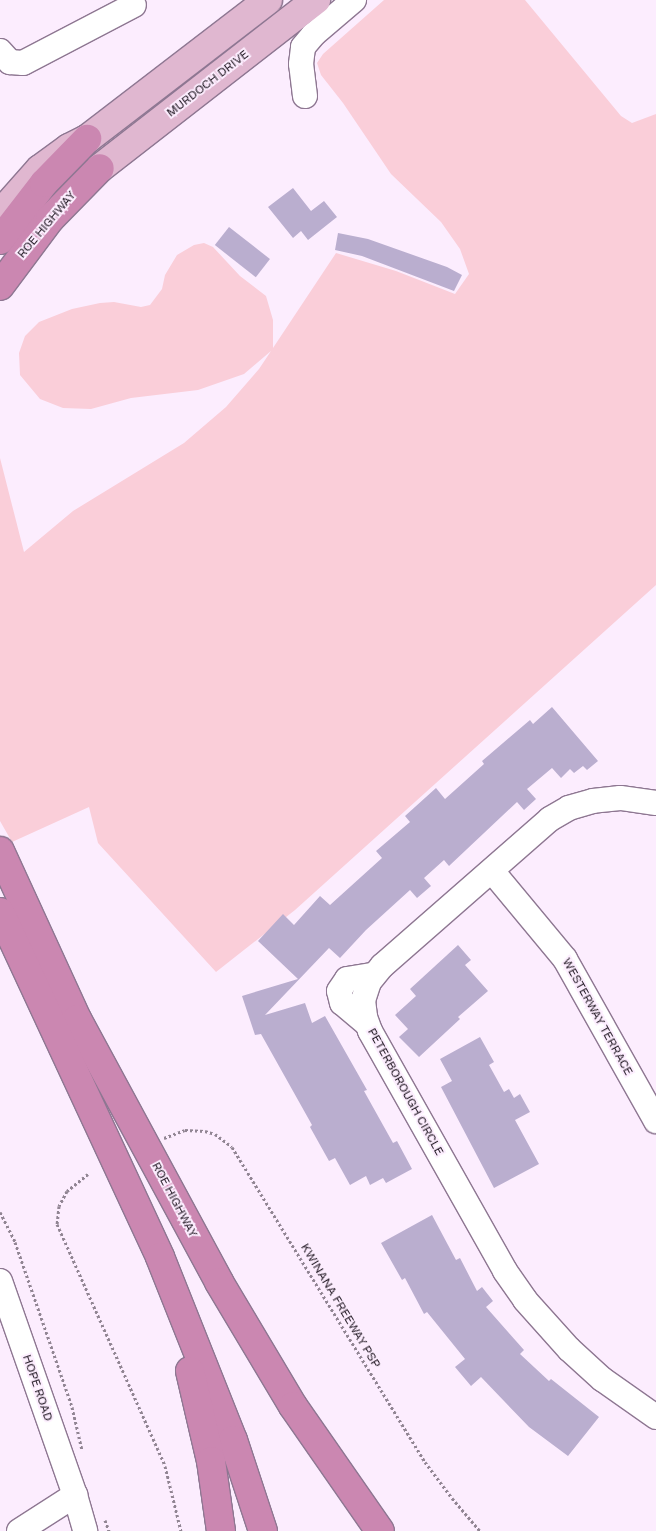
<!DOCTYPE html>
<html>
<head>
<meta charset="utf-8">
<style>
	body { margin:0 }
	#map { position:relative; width:656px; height:1531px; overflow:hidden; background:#fcedfe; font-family:"Public Sans",sans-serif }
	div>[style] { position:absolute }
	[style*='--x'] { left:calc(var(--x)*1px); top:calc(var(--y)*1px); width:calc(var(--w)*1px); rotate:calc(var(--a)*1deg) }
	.green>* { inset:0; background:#faced9 }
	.building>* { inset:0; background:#baaecf; transform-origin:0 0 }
	.path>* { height:3px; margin-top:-1.5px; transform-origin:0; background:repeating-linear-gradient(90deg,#918593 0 2.5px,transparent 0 5px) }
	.roads { filter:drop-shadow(1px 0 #8e7792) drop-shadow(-1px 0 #8e7792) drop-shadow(0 1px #8e7792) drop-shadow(0 -1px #8e7792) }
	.minor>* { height:24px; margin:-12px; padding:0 12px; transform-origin:12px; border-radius:12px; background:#fff }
	.major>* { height:28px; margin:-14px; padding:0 14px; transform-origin:14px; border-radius:14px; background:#e0b7d0 }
	.highway>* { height:28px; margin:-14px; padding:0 14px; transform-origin:14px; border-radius:14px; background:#cb87b1 }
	span { translate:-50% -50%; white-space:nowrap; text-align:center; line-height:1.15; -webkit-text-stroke:4px #fcedfe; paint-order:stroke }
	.street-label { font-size:12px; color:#29202b }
</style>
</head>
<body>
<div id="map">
	<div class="green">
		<div style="clip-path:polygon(384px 0,525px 0,621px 116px,632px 123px,656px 114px,656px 585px,295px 910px,216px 972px,98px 843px,89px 807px,12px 842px,0 821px,0 458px,24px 552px,73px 511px,184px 443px,226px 407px,259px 369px,271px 351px,244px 374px,198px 390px,131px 398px,91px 409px,63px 408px,40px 399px,20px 375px,19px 353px,25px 336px,39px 322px,72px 309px,100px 303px,114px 302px,141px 307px,150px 305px,162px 289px,165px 275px,177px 255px,194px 245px,204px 243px,213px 247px,240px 276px,266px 296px,273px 320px,273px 348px,336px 253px,396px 271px,455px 294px,469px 274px,460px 249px,441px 222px,391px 174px,343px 103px,321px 75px,317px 63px,323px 54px)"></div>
	</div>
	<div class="building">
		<div style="clip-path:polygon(293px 188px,311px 211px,324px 201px,337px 217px,308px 240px,301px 231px,293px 238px,268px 207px)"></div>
		<div style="left:229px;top:227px;width:52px;height:23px;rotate:38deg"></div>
		<div style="clip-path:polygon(338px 233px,368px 239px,447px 267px,462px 275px,454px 291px,362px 256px,335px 250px)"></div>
		<div style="clip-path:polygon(552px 707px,598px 761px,587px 770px,583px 766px,574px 773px,570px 769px,561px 778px,552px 768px,527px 789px,536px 799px,524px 810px,517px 802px,449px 866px,444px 860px,424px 878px,431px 886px,417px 898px,410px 890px,366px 930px,340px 958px,329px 948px,265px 1015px,305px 1003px,312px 1023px,325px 1016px,367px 1090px,364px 1091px,393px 1143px,397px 1141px,412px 1169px,386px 1183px,383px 1178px,370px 1185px,366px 1176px,350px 1185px,335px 1158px,329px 1161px,310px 1127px,312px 1125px,261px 1034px,255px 1035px,242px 996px,298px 979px,258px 941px,283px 914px,294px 925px,320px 896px,330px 905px,382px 858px,376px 851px,410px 822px,405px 816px,436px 788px,445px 799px,484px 764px,482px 761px,530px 720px,533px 724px)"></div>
		<div style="clip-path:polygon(458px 945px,471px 960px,465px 965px,488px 991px,458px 1017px,460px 1019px,419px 1057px,399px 1037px,408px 1029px,395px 1015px,416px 996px,410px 989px)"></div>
		<div style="clip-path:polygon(480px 1037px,494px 1062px,489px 1065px,504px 1092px,509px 1089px,514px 1098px,520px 1094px,530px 1112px,515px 1120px,539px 1164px,494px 1188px,441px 1087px,452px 1081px,440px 1059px)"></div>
		<div style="clip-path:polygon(432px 1215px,456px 1260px,460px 1258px,477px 1291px,482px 1287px,493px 1301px,486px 1307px,524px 1350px,520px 1354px,549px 1381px,551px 1379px,599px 1417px,568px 1456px,529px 1427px,481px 1377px,471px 1386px,455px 1367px,465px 1359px,427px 1312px,424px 1314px,405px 1278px,402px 1280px,381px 1243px)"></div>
	</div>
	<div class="path">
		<div style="--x:164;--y:1138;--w:22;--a:-21"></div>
		<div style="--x:185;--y:1130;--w:20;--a:3"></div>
		<div style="--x:205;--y:1131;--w:10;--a:17"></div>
		<div style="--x:215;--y:1134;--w:21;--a:37"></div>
		<div style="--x:232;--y:1147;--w:369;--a:58.5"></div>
		<div style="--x:425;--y:1462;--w:45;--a:53.1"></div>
		<div style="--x:452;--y:1498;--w:43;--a:49.7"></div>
		<div style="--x:88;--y:1174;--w:27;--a:141"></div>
		<div style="--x:67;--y:1191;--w:17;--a:118"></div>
		<div style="--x:59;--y:1206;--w:18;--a:96"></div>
		<div style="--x:57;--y:1224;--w:265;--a:65.9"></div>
		<div style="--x:165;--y:1466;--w:67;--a:76.2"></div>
		<div style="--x:0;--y:1212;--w:34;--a:63"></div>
		<div style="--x:15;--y:1242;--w:175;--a:70.9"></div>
		<div style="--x:72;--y:1407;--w:44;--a:76.9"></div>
		<div style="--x:105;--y:1520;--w:12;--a:70"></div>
	</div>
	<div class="roads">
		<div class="minor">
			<div style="--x:0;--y:51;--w:15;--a:48"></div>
			<div style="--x:10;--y:62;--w:13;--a:4"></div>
			<div style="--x:23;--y:63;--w:125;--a:-27.6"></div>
			<div style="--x:305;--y:96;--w:32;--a:-97"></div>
			<div style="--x:301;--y:64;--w:17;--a:-83"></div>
			<div style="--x:303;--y:47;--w:16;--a:-50"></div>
			<div style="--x:313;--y:35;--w:54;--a:-40.5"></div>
			<div style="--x:656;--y:803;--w:36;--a:-172"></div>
			<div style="--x:620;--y:798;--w:27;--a:174"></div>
			<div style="--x:593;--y:801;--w:25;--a:164"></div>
			<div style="--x:569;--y:808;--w:22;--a:150"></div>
			<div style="--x:550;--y:819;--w:223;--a:138.8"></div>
			<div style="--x:382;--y:966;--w:21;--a:129"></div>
			<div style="--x:369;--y:982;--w:19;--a:108"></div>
			<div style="--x:363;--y:1000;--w:17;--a:83"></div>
			<div style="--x:365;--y:1017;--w:15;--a:70"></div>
			<div style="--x:370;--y:1031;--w:275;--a:60.6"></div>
			<div style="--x:505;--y:1271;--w:35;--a:55"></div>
			<div style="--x:525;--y:1300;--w:66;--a:48.1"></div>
			<div style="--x:569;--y:1349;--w:45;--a:42.3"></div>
			<div style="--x:602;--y:1379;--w:66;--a:35.1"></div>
			<div style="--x:492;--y:871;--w:114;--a:50.3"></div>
			<div style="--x:565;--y:959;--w:186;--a:60.7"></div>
			<div style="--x:366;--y:1023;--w:31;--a:-140"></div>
			<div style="--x:342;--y:1003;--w:12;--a:-104"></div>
			<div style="--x:339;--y:991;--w:14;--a:-56"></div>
			<div style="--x:347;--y:979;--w:26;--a:-9"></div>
			<div style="--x:0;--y:1281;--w:227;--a:70.7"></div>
			<div style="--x:19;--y:1531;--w:67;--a:-32.7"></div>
			<div style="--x:75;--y:1495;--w:37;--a:74"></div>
		</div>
		<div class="major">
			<div style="--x:100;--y:168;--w:274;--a:-37.9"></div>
			<div style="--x:0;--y:214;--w:60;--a:-48.4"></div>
			<div style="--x:40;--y:169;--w:36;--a:-36"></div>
			<div style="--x:69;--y:148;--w:20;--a:-27"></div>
			<div style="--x:87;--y:139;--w:228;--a:-37.5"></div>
		</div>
		<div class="highway">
			<div style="--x:0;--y:240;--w:72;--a:-52.3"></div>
			<div style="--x:44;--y:183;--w:62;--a:-45.7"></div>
			<div style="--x:0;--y:286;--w:84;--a:-53.3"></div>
			<div style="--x:50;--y:219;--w:71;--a:-45.6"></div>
			<div style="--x:0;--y:851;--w:185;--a:65.4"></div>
			<div style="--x:77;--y:1019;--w:299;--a:61.6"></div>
			<div style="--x:219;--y:1282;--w:144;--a:59.2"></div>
			<div style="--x:293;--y:1406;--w:152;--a:55.2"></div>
			<div style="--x:0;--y:912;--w:380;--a:65.1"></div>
			<div style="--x:160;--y:1257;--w:197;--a:68.3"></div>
			<div style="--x:233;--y:1440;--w:96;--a:71.8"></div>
			<div style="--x:190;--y:1371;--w:92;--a:76.9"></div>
			<div style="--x:211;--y:1461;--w:71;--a:81.9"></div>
		</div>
	</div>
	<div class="street-label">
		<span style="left:208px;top:84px;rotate:-38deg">MURDOCH DRIVE</span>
		<span style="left:47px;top:225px;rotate:-50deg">ROE HIGHWAY</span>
		<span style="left:597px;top:1017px;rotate:61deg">WESTERWAY TERRACE</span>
		<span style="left:405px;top:1092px;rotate:61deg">PETERBOROUGH CIRCLE</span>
		<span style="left:174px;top:1200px;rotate:62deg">ROE HIGHWAY</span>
		<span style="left:340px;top:1306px;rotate:59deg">KWINANA FREEWAY PSP</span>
		<span style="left:37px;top:1388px;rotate:71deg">HOPE ROAD</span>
	</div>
</div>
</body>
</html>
